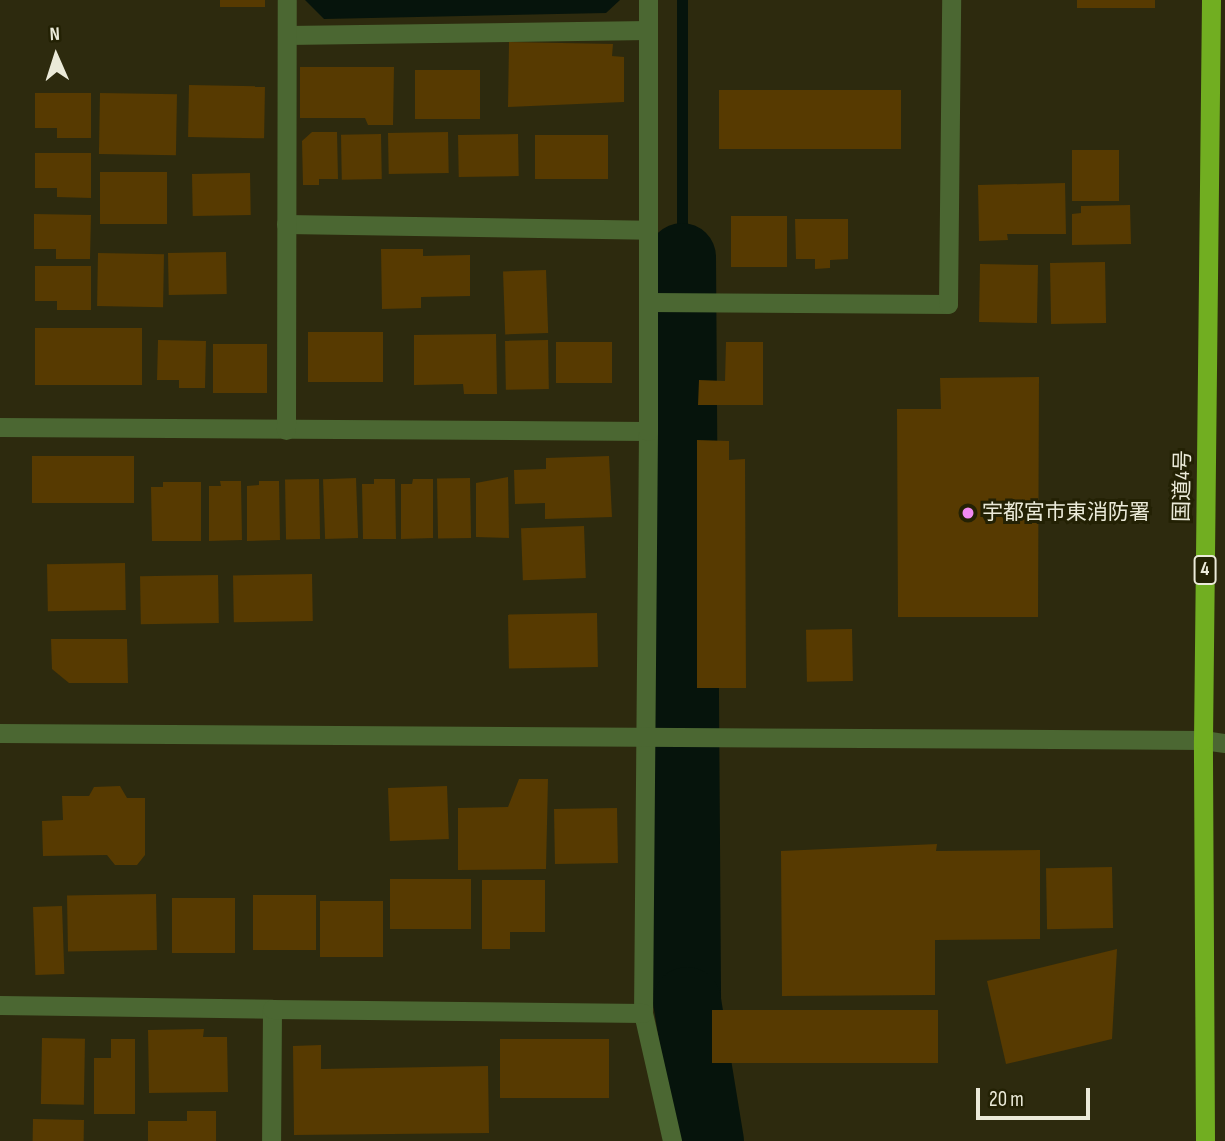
<!DOCTYPE html>
<html>
<head>
<meta charset="utf-8">
<style>
	body { margin:0 }
	#map { position:relative; width:1225px; height:1141px; overflow:hidden; background:#2d2a0e; font-family:"Sofia Sans Condensed","Noto Sans JP",sans-serif }
	div>[style] { position:absolute }
	[style*='--x'] { left:calc(var(--x)*1px); top:calc(var(--y)*1px); width:calc(var(--w)*1px); rotate:calc(var(--a)*1deg) }
	.water>* { inset:0; background:#06140c; transform-origin:0 0 }
	.river>* { height:68px; margin:-34px; padding:0 34px; transform-origin:34px; border-radius:34px; background:#06140c }
	.building>* { inset:0; background:#573a01; transform-origin:0 0 }
	.minor>* { height:19px; margin:-9.5px; padding:0 9.5px; transform-origin:9.5px; border-radius:9.5px; background:#4b6732 }
	.tertiary>* { height:19px; margin:-9.5px; padding:0 9.5px; transform-origin:9.5px; border-radius:9.5px; background:#4b6732 }
	.trunk>* { height:19px; margin:-9.5px; padding:0 9.5px; transform-origin:9.5px; border-radius:9.5px; background:#71ae21 }
	.dots>* { width:19px; height:19px; translate:-50% -50%; box-sizing:border-box; border:4px solid #232104; border-radius:50% }
	span { translate:-50% -50%; white-space:nowrap; text-align:center; line-height:1.15; -webkit-text-stroke:6px #232104; paint-order:stroke }
	.shield-label span { padding:2px 5px; background:#232104; border:2px solid; border-radius:5px; -webkit-text-stroke-width:0 }
	.shield-label { font-size:19px; color:#ebead9; font-weight:700 }
	.street-label { font-size:21px; color:#ebead9 }
	.poi-label { font-size:21px; color:#ebead9 }
	.left { translate:0 -50%; text-align:left }
	.north { position:absolute; left:21px; top:21px; width:70px; height:70px; -webkit-text-stroke:5px #232104; paint-order:stroke; rotate:357deg; font-size:19px; font-weight:700; line-height:28px; text-align:center; color:#ebead9 }
	.north::after { content:''; display:block; margin:auto; width:24px; height:32px; background:#ebead9; clip-path:polygon(50% 0,100% 100%,50% 72%,0 100%) }
	.scale { position:absolute; left:976px; top:1088px; width:114px; height:32px; box-sizing:border-box; border:4px solid #ebead9; border-top:0; padding-left:9px; font-size:21px; line-height:24px; white-space:nowrap; color:#ebead9; -webkit-text-stroke:5px #232104; paint-order:stroke }
</style>
</head>
<body>
<div id="map">
	<div class="water">
		<div style="clip-path:polygon(305px 0,620px 0,606px 13px,324px 19px)"></div>
		<div style="left:677px;top:0;width:11px;height:257px"></div>
		<div style="clip-path:polygon(677px 362px,686px 363px,684px 655px,673px 655px)"></div>
		<div style="clip-path:polygon(681px 802px,693px 802px,691px 1007px,719px 1141px,711px 1141px,684px 1006px)"></div>
	</div>
	<div class="river">
		<div style="--x:682;--y:257;--w:744;--a:89.61"></div>
		<div style="--x:687;--y:1001;--w:142;--a:80.7"></div>
	</div>
	<div class="building">
		<div style="left:220px;top:0;width:45px;height:7px"></div>
		<div style="left:1077px;top:0;width:78px;height:8px"></div>
		<div style="clip-path:polygon(509px 42px,613px 44px,612px 56px,624px 57px,624px 102px,508px 107px)"></div>
		<div style="clip-path:polygon(300px 67px,394px 67px,393px 125px,368px 125px,365px 118px,300px 118px)"></div>
		<div style="left:480px;top:70px;width:49px;height:65px;rotate:90deg"></div>
		<div style="left:189px;top:85px;width:76px;height:52px;rotate:1deg"></div>
		<div style="left:901px;top:90px;width:59px;height:182px;rotate:90deg"></div>
		<div style="clip-path:polygon(35px 93px,91px 93px,91px 138px,57px 138px,57px 128px,35px 128px)"></div>
		<div style="left:100px;top:93px;width:77px;height:61px;rotate:1deg"></div>
		<div style="clip-path:polygon(312px 132px,337px 132px,338px 179px,319px 179px,319px 185px,303px 185px,302px 141px)"></div>
		<div style="left:448px;top:132px;width:41px;height:60px;rotate:89deg"></div>
		<div style="left:381px;top:134px;width:45px;height:40px;rotate:89deg"></div>
		<div style="left:518px;top:134px;width:42px;height:60px;rotate:89deg"></div>
		<div style="left:535px;top:135px;width:73px;height:44px"></div>
		<div style="left:1119px;top:150px;width:51px;height:47px;rotate:90deg"></div>
		<div style="clip-path:polygon(35px 153px,91px 153px,91px 198px,57px 197px,57px 188px,35px 188px)"></div>
		<div style="left:100px;top:172px;width:67px;height:52px"></div>
		<div style="left:250px;top:173px;width:42px;height:58px;rotate:89deg"></div>
		<div style="clip-path:polygon(1065px 183px,1066px 234px,1007px 234px,1008px 240px,979px 241px,978px 185px)"></div>
		<div style="clip-path:polygon(1130px 205px,1131px 244px,1072px 245px,1072px 214px,1081px 213px,1081px 206px)"></div>
		<div style="clip-path:polygon(34px 214px,91px 215px,90px 259px,56px 259px,56px 249px,34px 249px)"></div>
		<div style="left:731px;top:216px;width:56px;height:51px"></div>
		<div style="clip-path:polygon(795px 219px,848px 219px,848px 259px,830px 260px,830px 268px,815px 269px,815px 259px,796px 259px)"></div>
		<div style="clip-path:polygon(381px 249px,423px 249px,423px 256px,470px 255px,470px 296px,421px 297px,421px 308px,382px 309px)"></div>
		<div style="left:226px;top:252px;width:42px;height:58px;rotate:89deg"></div>
		<div style="left:98px;top:253px;width:66px;height:53px;rotate:1deg"></div>
		<div style="left:1105px;top:262px;width:61px;height:55px;rotate:89deg"></div>
		<div style="left:980px;top:264px;width:58px;height:58px;rotate:1deg"></div>
		<div style="clip-path:polygon(35px 266px,91px 266px,91px 310px,57px 310px,57px 301px,35px 301px)"></div>
		<div style="left:546px;top:270px;width:63px;height:43px;rotate:88deg"></div>
		<div style="left:142px;top:328px;width:57px;height:107px;rotate:90deg"></div>
		<div style="left:308px;top:332px;width:75px;height:50px"></div>
		<div style="clip-path:polygon(496px 334px,497px 394px,464px 394px,463px 384px,414px 385px,414px 335px)"></div>
		<div style="clip-path:polygon(158px 340px,206px 341px,205px 388px,179px 388px,179px 380px,157px 380px)"></div>
		<div style="left:548px;top:340px;width:49px;height:43px;rotate:89deg"></div>
		<div style="left:556px;top:342px;width:56px;height:41px"></div>
		<div style="clip-path:polygon(726px 342px,763px 342px,763px 405px,698px 405px,699px 380px,725px 381px)"></div>
		<div style="left:267px;top:344px;width:49px;height:54px;rotate:90deg"></div>
		<div style="clip-path:polygon(1039px 377px,1038px 617px,898px 617px,897px 409px,941px 409px,940px 378px)"></div>
		<div style="clip-path:polygon(697px 440px,729px 441px,729px 460px,745px 459px,746px 688px,697px 688px)"></div>
		<div style="left:134px;top:456px;width:47px;height:102px;rotate:90deg"></div>
		<div style="clip-path:polygon(609px 456px,612px 517px,545px 519px,545px 503px,515px 504px,514px 470px,546px 469px,546px 458px)"></div>
		<div style="clip-path:polygon(508px 477px,509px 538px,476px 537px,476px 483px)"></div>
		<div style="left:356px;top:478px;width:60px;height:33px;rotate:88deg"></div>
		<div style="left:470px;top:478px;width:60px;height:33px;rotate:89deg"></div>
		<div style="left:319px;top:479px;width:60px;height:34px;rotate:89deg"></div>
		<div style="clip-path:polygon(374px 479px,395px 479px,396px 539px,363px 539px,362px 484px,374px 484px)"></div>
		<div style="clip-path:polygon(413px 479px,433px 479px,433px 538px,401px 539px,401px 484px,412px 484px)"></div>
		<div style="clip-path:polygon(220px 481px,241px 481px,242px 540px,209px 541px,209px 486px,221px 486px)"></div>
		<div style="clip-path:polygon(259px 481px,279px 481px,280px 540px,247px 541px,247px 486px,259px 485px)"></div>
		<div style="clip-path:polygon(163px 482px,201px 482px,201px 541px,152px 541px,151px 487px,163px 487px)"></div>
		<div style="left:584px;top:526px;width:52px;height:63px;rotate:88deg"></div>
		<div style="left:125px;top:563px;width:47px;height:78px;rotate:89deg"></div>
		<div style="left:312px;top:574px;width:47px;height:79px;rotate:89deg"></div>
		<div style="left:218px;top:575px;width:48px;height:78px;rotate:89deg"></div>
		<div style="left:597px;top:613px;width:54px;height:89px;rotate:89deg"></div>
		<div style="left:852px;top:629px;width:52px;height:46px;rotate:89deg"></div>
		<div style="clip-path:polygon(51px 639px,127px 639px,128px 683px,69px 683px,52px 669px)"></div>
		<div style="clip-path:polygon(519px 779px,548px 779px,546px 869px,458px 870px,458px 808px,508px 807px)"></div>
		<div style="clip-path:polygon(120px 786px,127px 798px,145px 798px,145px 855px,137px 865px,115px 865px,107px 855px,43px 856px,42px 821px,63px 820px,62px 796px,89px 796px,94px 787px)"></div>
		<div style="left:447px;top:786px;width:53px;height:59px;rotate:88deg"></div>
		<div style="left:617px;top:808px;width:55px;height:63px;rotate:89deg"></div>
		<div style="clip-path:polygon(937px 844px,936px 851px,1040px 850px,1040px 939px,935px 940px,935px 995px,782px 996px,781px 851px)"></div>
		<div style="left:1112px;top:867px;width:61px;height:66px;rotate:89deg"></div>
		<div style="left:471px;top:879px;width:50px;height:81px;rotate:90deg"></div>
		<div style="clip-path:polygon(482px 880px,545px 880px,545px 932px,510px 932px,510px 949px,482px 949px)"></div>
		<div style="left:156px;top:894px;width:56px;height:89px;rotate:89deg"></div>
		<div style="left:316px;top:895px;width:55px;height:63px;rotate:90deg"></div>
		<div style="left:172px;top:898px;width:63px;height:55px"></div>
		<div style="left:320px;top:901px;width:63px;height:56px"></div>
		<div style="left:62px;top:906px;width:68px;height:29px;rotate:88deg"></div>
		<div style="clip-path:polygon(1117px 949px,1112px 1039px,1006px 1064px,987px 981px)"></div>
		<div style="left:712px;top:1010px;width:226px;height:53px"></div>
		<div style="clip-path:polygon(204px 1029px,203px 1037px,227px 1037px,228px 1092px,149px 1093px,148px 1030px)"></div>
		<div style="left:42px;top:1038px;width:43px;height:66px;rotate:1deg"></div>
		<div style="clip-path:polygon(111px 1039px,135px 1039px,135px 1114px,94px 1114px,94px 1058px,111px 1058px)"></div>
		<div style="left:500px;top:1039px;width:109px;height:59px"></div>
		<div style="clip-path:polygon(321px 1045px,321px 1069px,488px 1066px,489px 1133px,294px 1135px,293px 1046px)"></div>
		<div style="clip-path:polygon(187px 1111px,216px 1111px,216px 1141px,148px 1141px,148px 1121px,187px 1121px)"></div>
		<div style="left:33px;top:1119px;width:51px;height:22px;rotate:1deg"></div>
	</div>
	<div class="minor">
		<div style="--x:287;--y:35;--w:361;--a:-0.8"></div>
		<div style="--x:286;--y:224;--w:362;--a:0.9"></div>
		<div style="--x:648;--y:302;--w:300;--a:0.4"></div>
		<div style="--x:948;--y:304;--w:304;--a:-89.4"></div>
		<div style="--x:0;--y:427;--w:648;--a:0.35"></div>
		<div style="--x:648;--y:431;--w:582;--a:90.49"></div>
		<div style="--x:643;--y:1013;--w:131;--a:77.2"></div>
		<div style="--x:286;--y:430;--w:430;--a:-89.9"></div>
		<div style="--x:648;--y:431;--w:431;--a:-90"></div>
		<div style="--x:1203;--y:740;--w:22;--a:8"></div>
		<div style="--x:0;--y:1005;--w:272;--a:0.8"></div>
		<div style="--x:272;--y:1009;--w:132;--a:90.4"></div>
		<div style="--x:272;--y:1009;--w:371;--a:0.6"></div>
	</div>
	<div class="tertiary">
		<div style="--x:0;--y:733;--w:1203;--a:0.33"></div>
	</div>
	<div class="trunk">
		<div style="--x:1205;--y:1141;--w:401;--a:-90.3"></div>
		<div style="--x:1203;--y:740;--w:740;--a:-89.38"></div>
	</div>
	<div class="dots">
		<div style="left:968px;top:513px;background:#f28af3"></div>
	</div>
	<div class="shield-label">
		<span style="left:1205px;top:570px">4</span>
	</div>
	<div class="street-label">
		<span style="left:1183px;top:486px;rotate:-89deg">国道4号</span>
	</div>
	<div class="poi-label">
		<span class="left" style="left:982px;top:513px">宇都宮市東消防署</span>
	</div>
	<div class="north">N</div>
	<div class="scale">20 m</div>
</div>
</body>
</html>
